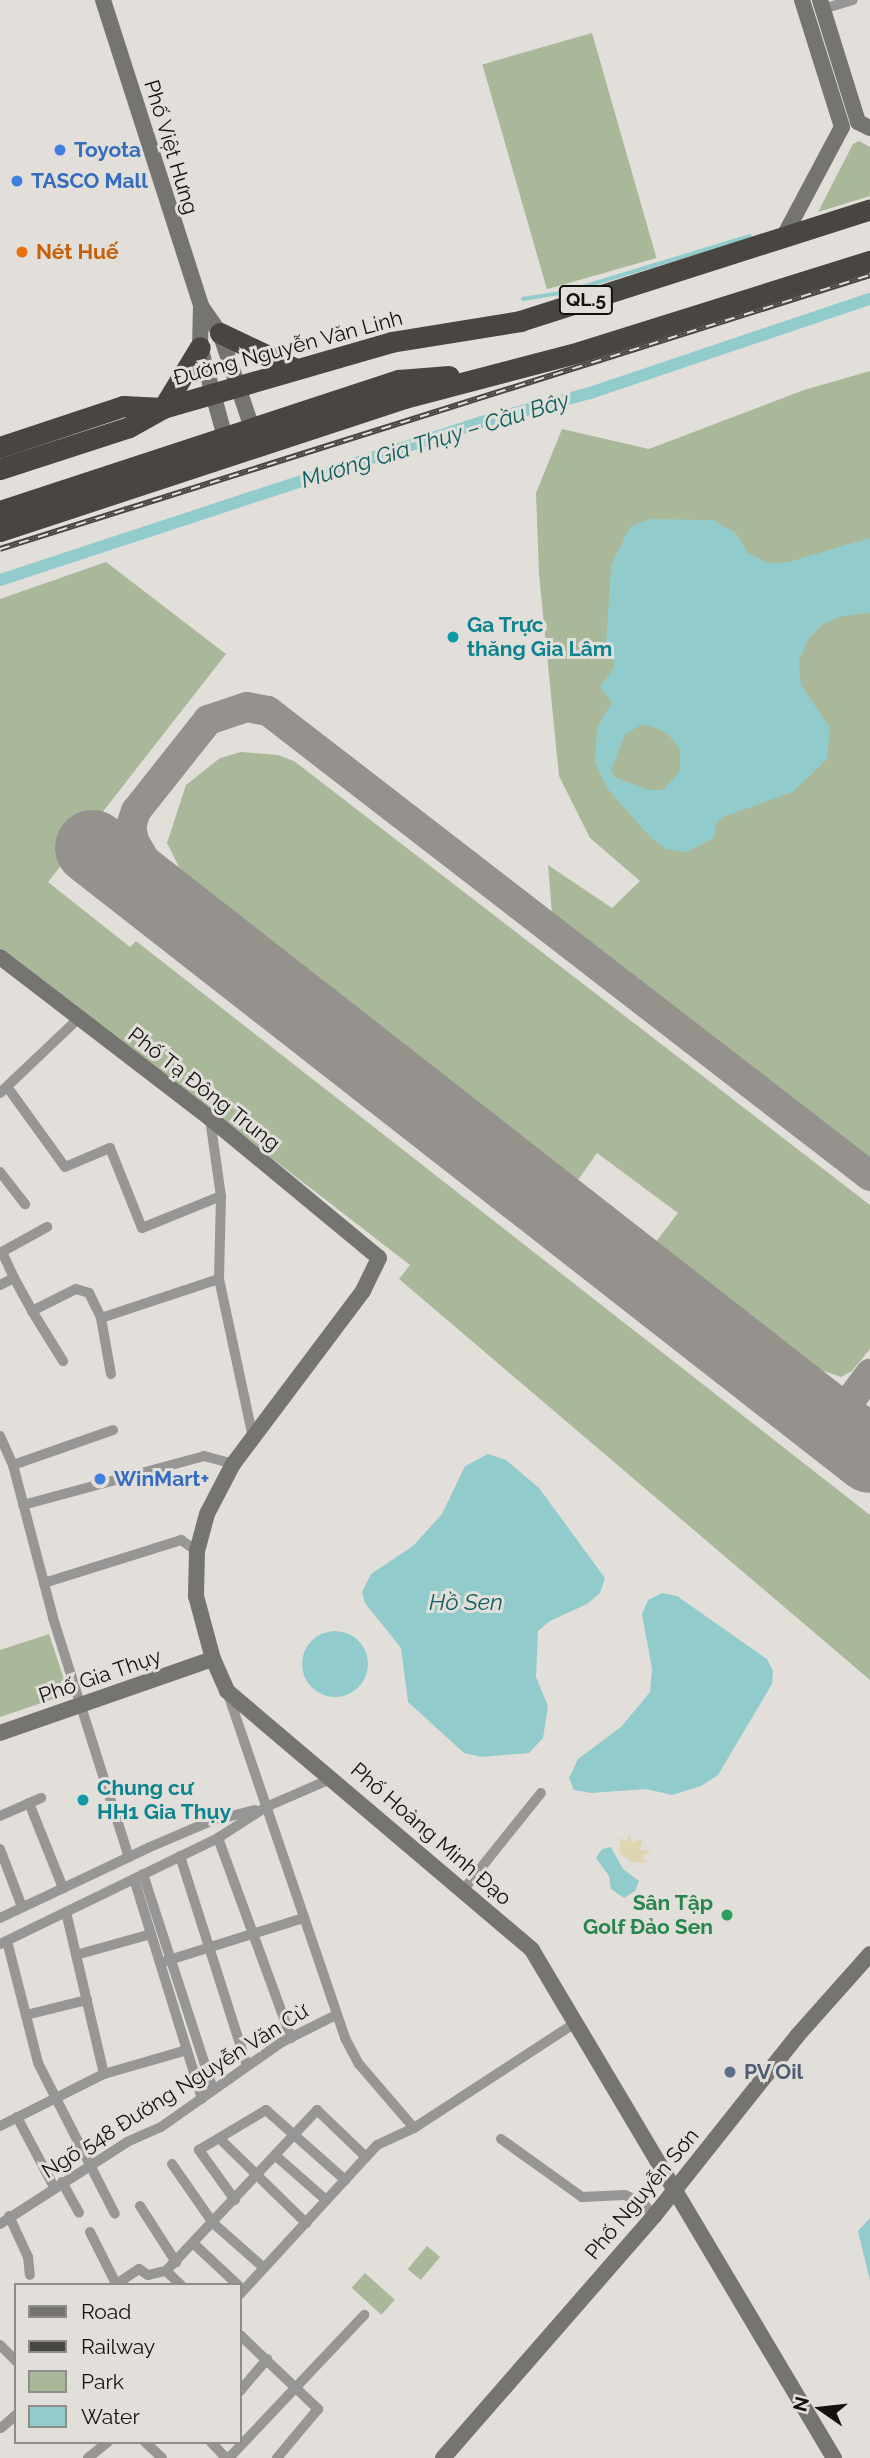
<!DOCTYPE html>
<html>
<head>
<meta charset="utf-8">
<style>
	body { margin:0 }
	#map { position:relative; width:870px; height:2458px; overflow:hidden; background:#e2dfda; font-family:Raleway,sans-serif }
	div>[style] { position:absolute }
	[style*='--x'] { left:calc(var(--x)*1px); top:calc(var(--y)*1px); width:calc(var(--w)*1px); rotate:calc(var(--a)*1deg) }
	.green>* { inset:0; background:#a9b898; transform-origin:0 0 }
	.sand>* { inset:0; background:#dfd6b1 }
	.water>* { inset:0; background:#92cbcc }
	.round { border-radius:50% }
	.stream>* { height:3.5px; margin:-1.75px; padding:0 1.75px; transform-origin:1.75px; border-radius:1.75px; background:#92cbcc }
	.canal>* { height:12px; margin:-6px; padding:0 6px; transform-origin:6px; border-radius:6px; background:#92cbcc }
	.taxiway>* { height:30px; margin:-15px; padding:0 15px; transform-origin:15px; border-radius:15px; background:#95928e }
	.runway>* { height:75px; margin:-37.5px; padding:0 37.5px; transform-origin:37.5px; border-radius:37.5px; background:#95928e }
	.street>* { height:10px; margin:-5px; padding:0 5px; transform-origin:5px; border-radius:5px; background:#989695 }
	.secondary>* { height:16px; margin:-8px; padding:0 8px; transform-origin:8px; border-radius:8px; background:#757471 }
	.highway>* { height:21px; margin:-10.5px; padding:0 10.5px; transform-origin:10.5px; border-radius:10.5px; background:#494642 }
	.rail>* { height:6px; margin-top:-3px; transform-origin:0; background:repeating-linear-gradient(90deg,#e2dfda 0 10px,#484643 0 20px); box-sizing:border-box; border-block:2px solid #484643 }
	.dots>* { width:19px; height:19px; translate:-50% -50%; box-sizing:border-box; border:4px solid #e2dfda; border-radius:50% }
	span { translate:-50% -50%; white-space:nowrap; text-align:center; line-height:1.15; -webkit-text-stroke:6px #e2dfda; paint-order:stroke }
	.shield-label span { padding:2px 5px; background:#e2dfda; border:2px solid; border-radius:5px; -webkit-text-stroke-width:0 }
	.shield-label { font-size:19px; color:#131210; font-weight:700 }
	.street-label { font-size:21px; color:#131210 }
	.shop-label { font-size:21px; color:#366cbe; font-weight:700 }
	.left { translate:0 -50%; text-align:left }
	.food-label { font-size:21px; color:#c56008; font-weight:700 }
	.culture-label { font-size:21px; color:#0d838f; font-weight:700 }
	.leisure-label { font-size:21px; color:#27864d; font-weight:700 }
	.right { translate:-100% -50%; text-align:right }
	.service-label { font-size:21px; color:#4e5e75; font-weight:700 }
	.water-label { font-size:23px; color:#0e5f60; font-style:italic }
	.legend { position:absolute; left:14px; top:2283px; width:228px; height:161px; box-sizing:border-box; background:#e2dfda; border:2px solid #8f8d89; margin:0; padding:9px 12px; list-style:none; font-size:21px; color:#131210 }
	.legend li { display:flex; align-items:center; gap:14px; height:35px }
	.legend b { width:35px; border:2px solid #8f8d89 }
	.north { position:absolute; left:786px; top:2374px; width:70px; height:70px; -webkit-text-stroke:5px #e2dfda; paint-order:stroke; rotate:284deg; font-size:19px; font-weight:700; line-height:28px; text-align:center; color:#131210 }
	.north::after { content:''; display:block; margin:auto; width:24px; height:32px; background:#131210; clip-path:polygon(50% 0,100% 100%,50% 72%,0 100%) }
</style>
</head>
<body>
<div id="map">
	<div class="green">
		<div style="left:592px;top:33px;width:234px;height:114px;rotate:74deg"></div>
		<div style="clip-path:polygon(859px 141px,870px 147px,870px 196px,818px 212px,853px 144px)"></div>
		<div style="clip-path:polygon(870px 371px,870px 1168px,560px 930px,552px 914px,548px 865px,612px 908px,640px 881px,590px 838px,559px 776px,539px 574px,536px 493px,562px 429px,649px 449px,804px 390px)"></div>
		<div style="clip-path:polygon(106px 562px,226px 654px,48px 882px,130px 947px,136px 941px,870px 1515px,870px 1680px,399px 1279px,410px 1265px,0 948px,0 599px)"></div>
		<div style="clip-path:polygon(241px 752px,278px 755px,294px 761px,870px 1205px,870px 1349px,852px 1371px,841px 1377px,809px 1366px,655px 1243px,678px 1213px,597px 1153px,576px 1183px,183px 875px,167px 843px,186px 785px,220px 758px)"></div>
		<div style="clip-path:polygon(49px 1634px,64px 1679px,53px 1699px,0 1717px,0 1650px)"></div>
		<div style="left:427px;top:2246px;width:17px;height:30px;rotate:40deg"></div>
		<div style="left:365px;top:2273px;width:40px;height:20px;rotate:42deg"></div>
	</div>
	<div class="sand">
		<div style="clip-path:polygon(629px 1834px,633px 1843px,643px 1838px,640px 1850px,651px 1850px,643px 1858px,648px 1863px,631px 1862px,620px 1853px,620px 1837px,625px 1842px)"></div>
	</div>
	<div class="water">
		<div style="clip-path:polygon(evenodd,650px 519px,713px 520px,736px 533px,748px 553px,768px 563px,788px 562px,870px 538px,870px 613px,841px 616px,823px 624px,809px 638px,799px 661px,801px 685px,830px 728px,827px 759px,793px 792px,723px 817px,716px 824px,714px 838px,687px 852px,666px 849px,650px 837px,607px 788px,595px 762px,597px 728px,612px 702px,600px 687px,615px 666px,606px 646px,611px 566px,630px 527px,650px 519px,643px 724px,666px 732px,680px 749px,680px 771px,663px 790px,648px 790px,615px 777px,611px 771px,625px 734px,643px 724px)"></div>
		<div style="clip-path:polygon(488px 1454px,506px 1460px,539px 1488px,605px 1578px,600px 1593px,587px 1604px,550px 1621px,538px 1631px,536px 1677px,548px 1706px,543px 1738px,529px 1753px,482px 1757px,464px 1753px,408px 1702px,401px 1648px,365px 1603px,362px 1592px,371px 1574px,413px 1546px,442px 1514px,465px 1466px)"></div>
		<div style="clip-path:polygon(662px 1593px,677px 1596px,767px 1659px,773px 1671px,772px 1684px,718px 1775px,701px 1786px,672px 1795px,646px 1789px,591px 1793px,574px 1790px,569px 1778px,578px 1759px,621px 1727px,650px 1692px,652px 1669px,642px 1614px,648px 1600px)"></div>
		<div class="round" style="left:302px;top:1631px;width:66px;height:66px"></div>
		<div style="clip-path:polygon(611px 1847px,623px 1869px,639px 1881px,635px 1891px,624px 1898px,611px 1889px,609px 1876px,596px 1858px,602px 1849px)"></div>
		<div style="clip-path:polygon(870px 2218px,870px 2281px,858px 2231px)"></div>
	</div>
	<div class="stream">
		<div style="--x:523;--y:299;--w:44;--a:-9.2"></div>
		<div style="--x:566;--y:292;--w:192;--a:-16.9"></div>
	</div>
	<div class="canal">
		<div style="--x:0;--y:580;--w:506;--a:-18.18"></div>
		<div style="--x:481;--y:422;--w:113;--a:-14.9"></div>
		<div style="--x:590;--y:393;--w:295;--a:-18.6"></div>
	</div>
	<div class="taxiway">
		<div style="--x:175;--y:912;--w:82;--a:-120"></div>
		<div style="--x:134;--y:841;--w:15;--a:-101"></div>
		<div style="--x:131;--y:826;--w:16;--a:-72"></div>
		<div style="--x:136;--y:811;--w:116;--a:-51.6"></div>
		<div style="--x:208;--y:720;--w:41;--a:-18.4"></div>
		<div style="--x:247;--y:707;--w:21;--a:11"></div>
		<div style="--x:268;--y:711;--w:761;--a:37.68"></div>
		<div style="--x:832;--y:1425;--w:64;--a:-53.3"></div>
	</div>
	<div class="runway">
		<div style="--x:92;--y:847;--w:987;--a:38.01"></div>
	</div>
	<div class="street">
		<div style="--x:823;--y:9;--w:31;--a:-17"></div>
		<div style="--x:8;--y:1088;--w:97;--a:54.2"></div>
		<div style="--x:65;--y:1167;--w:49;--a:-22.9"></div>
		<div style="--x:110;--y:1148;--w:86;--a:68.2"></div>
		<div style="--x:142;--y:1228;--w:85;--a:-22.1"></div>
		<div style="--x:0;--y:1093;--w:109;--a:-43.5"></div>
		<div style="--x:210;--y:1119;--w:78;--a:81.9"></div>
		<div style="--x:221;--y:1196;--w:83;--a:91.4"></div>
		<div style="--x:219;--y:1279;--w:162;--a:77.9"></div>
		<div style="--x:0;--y:1172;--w:41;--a:52"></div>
		<div style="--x:2;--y:1252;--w:29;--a:65"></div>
		<div style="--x:0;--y:1253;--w:54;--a:-29"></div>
		<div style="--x:0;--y:1285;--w:16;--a:-27"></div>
		<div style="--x:14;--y:1278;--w:38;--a:61"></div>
		<div style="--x:32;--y:1311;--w:49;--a:-26.6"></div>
		<div style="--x:76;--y:1289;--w:14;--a:17"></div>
		<div style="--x:89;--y:1293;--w:28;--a:64"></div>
		<div style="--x:101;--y:1318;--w:124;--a:-18.3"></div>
		<div style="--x:32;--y:1311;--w:59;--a:58.2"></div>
		<div style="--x:101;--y:1318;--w:57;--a:79.9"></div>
		<div style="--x:0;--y:1436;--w:32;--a:66"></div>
		<div style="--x:13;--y:1465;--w:158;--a:75.3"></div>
		<div style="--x:53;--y:1618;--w:251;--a:72.4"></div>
		<div style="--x:13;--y:1465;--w:106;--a:-19.3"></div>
		<div style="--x:23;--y:1505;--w:188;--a:-15.1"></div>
		<div style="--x:204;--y:1456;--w:30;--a:15"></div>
		<div style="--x:44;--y:1583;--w:144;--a:-17.4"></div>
		<div style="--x:181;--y:1540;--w:19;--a:35"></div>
		<div style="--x:227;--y:1691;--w:367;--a:71.2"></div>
		<div style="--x:345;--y:2038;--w:30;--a:62"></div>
		<div style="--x:359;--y:2064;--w:84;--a:49.3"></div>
		<div style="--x:29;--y:1803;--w:92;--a:68.2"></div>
		<div style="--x:0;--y:1816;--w:45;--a:-23.7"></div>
		<div style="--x:218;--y:1838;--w:213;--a:69.9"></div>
		<div style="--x:0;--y:1849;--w:62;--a:69.2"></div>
		<div style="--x:180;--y:1856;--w:220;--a:72.3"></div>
		<div style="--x:143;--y:1874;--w:227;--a:72"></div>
		<div style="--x:134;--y:1879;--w:230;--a:72.8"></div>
		<div style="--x:464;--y:1889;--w:123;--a:-51.3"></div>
		<div style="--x:66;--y:1912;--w:166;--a:76.8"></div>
		<div style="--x:0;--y:1918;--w:166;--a:-25.3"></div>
		<div style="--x:150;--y:1847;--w:66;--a:-23.1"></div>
		<div style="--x:211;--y:1821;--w:45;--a:-14"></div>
		<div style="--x:7;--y:1941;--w:126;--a:75.7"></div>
		<div style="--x:38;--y:2063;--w:169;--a:63"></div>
		<div style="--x:0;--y:1944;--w:242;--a:-25.9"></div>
		<div style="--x:218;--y:1838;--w:57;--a:-32.9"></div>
		<div style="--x:266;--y:1807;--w:73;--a:-23.4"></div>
		<div style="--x:76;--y:1955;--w:78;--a:-15.6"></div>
		<div style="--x:166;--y:1961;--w:144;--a:-17.4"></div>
		<div style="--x:26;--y:2015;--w:63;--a:-13.8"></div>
		<div style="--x:17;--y:2117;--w:79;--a:62.1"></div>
		<div style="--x:0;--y:2126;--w:116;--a:-26.6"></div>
		<div style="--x:104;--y:2074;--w:86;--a:-16.1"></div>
		<div style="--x:219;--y:2138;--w:122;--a:44.3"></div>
		<div style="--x:501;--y:2139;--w:100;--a:35.6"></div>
		<div style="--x:582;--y:2197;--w:43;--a:-2.7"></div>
		<div style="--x:625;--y:2195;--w:20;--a:24"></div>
		<div style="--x:643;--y:2203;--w:17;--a:50"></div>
		<div style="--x:276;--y:2156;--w:67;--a:41.3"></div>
		<div style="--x:172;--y:2164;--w:72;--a:55.2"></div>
		<div style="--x:213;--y:2223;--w:68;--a:41.4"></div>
		<div style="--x:62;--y:2182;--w:35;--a:61"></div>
		<div style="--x:235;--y:2200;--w:62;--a:-125.8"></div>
		<div style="--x:199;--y:2150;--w:78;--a:-30.8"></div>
		<div style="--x:266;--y:2110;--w:106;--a:41.5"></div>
		<div style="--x:140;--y:2206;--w:67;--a:57.3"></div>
		<div style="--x:9;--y:2216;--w:45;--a:65.1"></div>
		<div style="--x:28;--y:2257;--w:18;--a:84"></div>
		<div style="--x:0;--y:2224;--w:151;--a:-32.8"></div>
		<div style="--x:127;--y:2142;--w:37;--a:-24"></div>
		<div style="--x:161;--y:2127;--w:148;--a:-35.1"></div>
		<div style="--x:282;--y:2042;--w:60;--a:-26.6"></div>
		<div style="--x:90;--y:2232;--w:58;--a:63.4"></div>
		<div style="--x:194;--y:2244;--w:60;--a:43"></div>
		<div style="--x:166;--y:2271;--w:21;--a:43"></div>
		<div style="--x:115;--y:2285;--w:29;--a:-34"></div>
		<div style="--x:139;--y:2269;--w:11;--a:34"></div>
		<div style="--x:148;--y:2275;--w:18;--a:-13"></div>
		<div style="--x:166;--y:2271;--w:221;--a:-46.8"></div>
		<div style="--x:317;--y:2110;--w:68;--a:43.8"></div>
		<div style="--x:240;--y:2294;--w:202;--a:-47.4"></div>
		<div style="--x:377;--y:2145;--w:41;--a:-24.7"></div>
		<div style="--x:414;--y:2128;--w:192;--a:-33.1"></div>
		<div style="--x:240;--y:2335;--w:108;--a:43.5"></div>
		<div style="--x:318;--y:2409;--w:64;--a:129.9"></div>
		<div style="--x:0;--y:2345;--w:23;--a:45"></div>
		<div style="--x:240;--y:2391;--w:42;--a:-49.8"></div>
		<div style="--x:1;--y:2428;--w:20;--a:-41"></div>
		<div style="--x:145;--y:2442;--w:23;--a:43"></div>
		<div style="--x:211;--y:2442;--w:22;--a:47"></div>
		<div style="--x:88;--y:2458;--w:26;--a:-39"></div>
		<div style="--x:229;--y:2458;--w:197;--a:-46.6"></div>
	</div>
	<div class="secondary">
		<div style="--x:103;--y:0;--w:321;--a:72.2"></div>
		<div style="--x:201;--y:306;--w:33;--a:55"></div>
		<div style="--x:220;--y:333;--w:100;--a:71.4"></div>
		<div style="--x:820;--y:0;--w:128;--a:72.7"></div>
		<div style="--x:858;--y:122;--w:13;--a:27"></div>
		<div style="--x:784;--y:236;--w:123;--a:-62"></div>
		<div style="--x:842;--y:127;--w:133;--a:-107.5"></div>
		<div style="--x:201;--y:306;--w:41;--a:91.4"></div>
		<div style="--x:200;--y:347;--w:93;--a:74.5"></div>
		<div style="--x:0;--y:957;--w:265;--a:37.5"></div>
		<div style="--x:210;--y:1118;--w:219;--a:39.6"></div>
		<div style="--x:379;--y:1258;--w:37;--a:116"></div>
		<div style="--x:363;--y:1291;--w:216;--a:126.9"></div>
		<div style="--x:233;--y:1464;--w:56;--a:117.5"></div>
		<div style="--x:207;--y:1514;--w:38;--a:105"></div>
		<div style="--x:197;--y:1551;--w:45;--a:91.3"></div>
		<div style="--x:196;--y:1596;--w:65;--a:74.9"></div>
		<div style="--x:213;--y:1659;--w:35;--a:66"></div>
		<div style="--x:227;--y:1691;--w:400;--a:40.3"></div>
		<div style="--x:532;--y:1950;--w:591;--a:59.27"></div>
		<div style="--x:0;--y:1733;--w:225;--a:-19.2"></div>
		<div style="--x:443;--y:2458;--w:321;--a:-48.9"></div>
		<div style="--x:654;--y:2216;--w:230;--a:-51.5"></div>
		<div style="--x:797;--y:2036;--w:110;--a:-48.3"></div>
	</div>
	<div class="highway">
		<div style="--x:220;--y:333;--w:84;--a:25.3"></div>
		<div style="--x:0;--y:447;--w:130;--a:-18.4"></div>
		<div style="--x:123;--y:406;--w:40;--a:2.9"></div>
		<div style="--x:163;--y:408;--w:237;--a:-16.1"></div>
		<div style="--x:391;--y:342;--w:131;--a:-9.2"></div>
		<div style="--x:520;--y:321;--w:367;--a:-17.7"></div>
		<div style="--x:0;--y:469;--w:136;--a:-18"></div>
		<div style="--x:129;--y:427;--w:39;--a:-29"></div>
		<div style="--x:163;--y:408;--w:71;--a:-58.8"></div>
		<div style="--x:0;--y:511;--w:420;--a:-18.2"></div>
		<div style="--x:399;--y:380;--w:50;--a:-4.6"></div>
		<div style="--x:0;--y:531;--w:425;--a:-18.2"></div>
		<div style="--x:404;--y:398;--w:181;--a:-14.7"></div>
		<div style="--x:579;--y:352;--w:305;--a:-17.4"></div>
	</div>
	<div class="rail">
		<div style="--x:0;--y:549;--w:912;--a:-17.48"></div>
	</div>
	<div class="dots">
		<div style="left:60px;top:150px;background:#3f7fe0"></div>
		<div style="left:17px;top:181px;background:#3f7fe0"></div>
		<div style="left:22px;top:252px;background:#e8710a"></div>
		<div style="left:453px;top:637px;background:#0f9aa8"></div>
		<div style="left:100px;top:1479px;background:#3f7fe0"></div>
		<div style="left:83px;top:1800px;background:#0f9aa8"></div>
		<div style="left:727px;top:1915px;background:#2e9e5b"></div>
		<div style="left:730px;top:2072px;background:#5c6f8a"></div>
	</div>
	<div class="shield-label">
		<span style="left:586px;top:300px">QL.5</span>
	</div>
	<div class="street-label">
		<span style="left:171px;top:147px;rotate:73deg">Phố Việt Hưng</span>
		<span style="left:288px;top:348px;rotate:-15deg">Đường Nguyễn Văn Linh</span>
		<span style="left:204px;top:1089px;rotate:38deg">Phố Tạ Đông Trung</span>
		<span style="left:100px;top:1676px;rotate:-19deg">Phố Gia Thụy</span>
		<span style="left:431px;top:1834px;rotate:41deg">Phố Hoàng Minh Đạo</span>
		<span style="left:175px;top:2091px;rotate:-32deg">Ngõ 548 Đường Nguyễn Văn Cừ</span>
		<span style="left:642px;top:2194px;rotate:-50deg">Phố Nguyễn Sơn</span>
	</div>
	<div class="shop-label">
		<span class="left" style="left:74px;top:150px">Toyota</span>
		<span class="left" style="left:31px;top:181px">TASCO Mall</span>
		<span class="left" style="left:114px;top:1479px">WinMart+</span>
	</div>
	<div class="food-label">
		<span class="left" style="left:36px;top:252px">Nét Huế</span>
	</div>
	<div class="culture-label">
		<span class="left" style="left:467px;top:637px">Ga Trực<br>thăng Gia Lâm</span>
		<span class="left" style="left:97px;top:1800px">Chung cư<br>HH1 Gia Thụy</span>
	</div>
	<div class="leisure-label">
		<span class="right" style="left:713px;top:1915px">Sân Tập<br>Golf Đảo Sen</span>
	</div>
	<div class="service-label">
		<span class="left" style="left:744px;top:2072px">PV Oil</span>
	</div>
	<div class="water-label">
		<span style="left:435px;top:440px;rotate:-17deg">Mương Gia Thụy – Cầu Bây</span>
		<span style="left:466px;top:1602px">Hồ Sen</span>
	</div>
	<ul class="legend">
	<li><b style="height:9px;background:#757471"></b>Road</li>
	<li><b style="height:9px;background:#484643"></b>Railway</li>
	<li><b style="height:19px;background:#a9b898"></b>Park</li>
	<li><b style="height:19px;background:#92cbcc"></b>Water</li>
	</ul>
	<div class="north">N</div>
</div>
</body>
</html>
